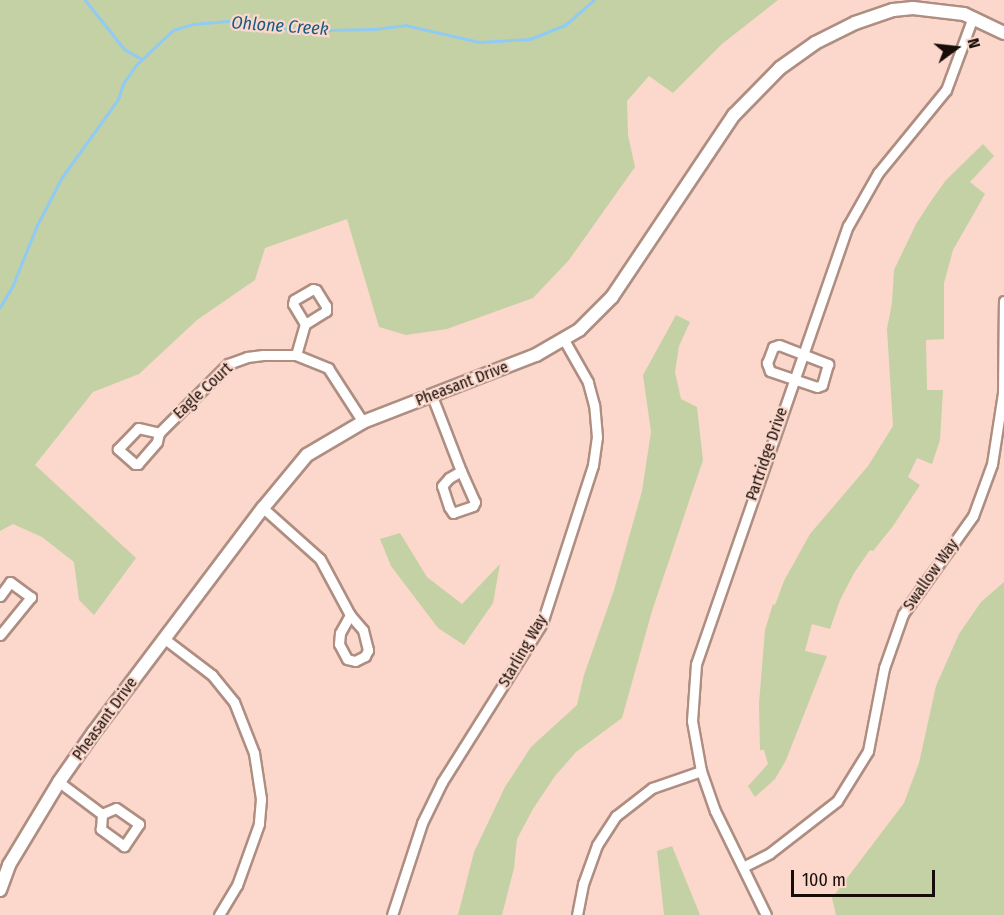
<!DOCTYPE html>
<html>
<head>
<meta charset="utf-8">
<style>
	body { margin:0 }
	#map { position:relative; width:1004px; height:915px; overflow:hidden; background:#fbd8cb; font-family:"Fira Sans Condensed",sans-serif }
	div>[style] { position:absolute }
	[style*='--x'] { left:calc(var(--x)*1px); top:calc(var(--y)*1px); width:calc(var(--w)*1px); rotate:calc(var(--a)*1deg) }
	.green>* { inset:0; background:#c3d1a4 }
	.stream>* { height:3px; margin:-1.5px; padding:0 1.5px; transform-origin:1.5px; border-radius:1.5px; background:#91cbf3 }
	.roads { filter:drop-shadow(2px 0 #af8e82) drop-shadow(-2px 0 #af8e82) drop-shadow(0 2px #af8e82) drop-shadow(0 -2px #af8e82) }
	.minor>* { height:9px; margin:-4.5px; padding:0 4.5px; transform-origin:4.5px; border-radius:4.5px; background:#fff }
	.tertiary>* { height:12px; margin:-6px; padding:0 6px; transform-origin:6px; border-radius:6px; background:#fff }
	span { translate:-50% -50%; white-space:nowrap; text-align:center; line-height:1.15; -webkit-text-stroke:4.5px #fbd8cb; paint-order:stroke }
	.street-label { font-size:16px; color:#170c08 }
	.water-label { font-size:18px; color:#185b81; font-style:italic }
	.north { position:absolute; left:926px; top:18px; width:60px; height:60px; -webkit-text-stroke:4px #fbd8cb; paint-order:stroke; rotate:75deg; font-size:16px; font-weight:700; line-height:24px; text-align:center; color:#170c08 }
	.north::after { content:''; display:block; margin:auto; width:21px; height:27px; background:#170c08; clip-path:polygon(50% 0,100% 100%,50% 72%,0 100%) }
	.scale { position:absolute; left:791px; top:870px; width:144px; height:27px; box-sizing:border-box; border:3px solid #170c08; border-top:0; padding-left:8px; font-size:18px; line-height:21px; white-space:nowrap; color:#170c08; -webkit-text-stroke:4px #fbd8cb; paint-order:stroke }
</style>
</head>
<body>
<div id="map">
	<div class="green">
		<div style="clip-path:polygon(0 0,778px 0,722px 44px,673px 93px,649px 76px,627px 101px,628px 135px,635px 167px,569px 260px,533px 298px,447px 329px,406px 335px,379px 327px,347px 219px,265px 248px,255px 280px,197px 320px,139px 374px,93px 392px,35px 465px,136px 558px,94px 615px,79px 600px,74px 562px,42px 537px,13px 524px,0 531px)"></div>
		<div style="clip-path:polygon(983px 144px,994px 156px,970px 182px,985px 194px,953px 250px,944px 283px,944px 339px,926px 340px,927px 390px,943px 390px,940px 440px,932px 464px,917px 458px,908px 477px,920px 485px,893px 526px,873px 551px,870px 550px,854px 573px,840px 600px,830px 629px,812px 624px,805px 651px,827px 656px,786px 760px,775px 779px,755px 797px,748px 786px,768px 764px,764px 750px,760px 750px,759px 704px,765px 630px,773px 604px,775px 605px,784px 581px,810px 534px,868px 466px,893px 426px,887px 329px,892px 303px,894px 270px,916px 224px,931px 201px,946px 180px)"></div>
		<div style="clip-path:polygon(676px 315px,690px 322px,679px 346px,675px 372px,681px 399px,697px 407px,703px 460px,652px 611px,622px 718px,576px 752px,555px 776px,533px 809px,517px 839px,514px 868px,502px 915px,458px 915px,474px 852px,505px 787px,531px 747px,577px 705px,584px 675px,614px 590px,642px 491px,651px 432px,643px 375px)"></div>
		<div style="clip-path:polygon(400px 533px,427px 577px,462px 604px,500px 564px,493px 603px,464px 645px,438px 628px,391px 566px,380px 539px)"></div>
		<div style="clip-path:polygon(1004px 582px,1004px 915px,836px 915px,832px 898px,904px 803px,919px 763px,936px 686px,959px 634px,981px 602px)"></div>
		<div style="clip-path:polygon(672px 846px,700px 915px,664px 915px,657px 851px)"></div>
	</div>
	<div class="stream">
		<div style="--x:85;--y:0;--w:63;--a:51.5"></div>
		<div style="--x:124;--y:49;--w:20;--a:30"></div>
		<div style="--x:0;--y:307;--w:23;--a:-59"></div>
		<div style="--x:12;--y:287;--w:67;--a:-68"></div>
		<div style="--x:37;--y:225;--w:54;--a:-62.5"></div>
		<div style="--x:62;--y:177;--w:96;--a:-54.3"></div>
		<div style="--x:118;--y:99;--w:18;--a:-71"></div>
		<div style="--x:124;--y:82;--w:21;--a:-55"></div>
		<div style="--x:136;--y:65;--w:51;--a:-43.4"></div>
		<div style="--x:173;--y:30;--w:21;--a:-17"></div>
		<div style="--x:193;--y:24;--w:35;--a:-5"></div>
		<div style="--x:228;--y:21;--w:27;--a:13"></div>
		<div style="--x:254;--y:27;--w:77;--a:2.2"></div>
		<div style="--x:331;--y:30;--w:43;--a:-1.3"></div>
		<div style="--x:374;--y:29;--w:31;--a:-7"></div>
		<div style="--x:405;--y:25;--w:76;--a:12.9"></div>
		<div style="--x:479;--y:42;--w:51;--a:-3.4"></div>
		<div style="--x:530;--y:39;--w:38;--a:-22"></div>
		<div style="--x:565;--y:25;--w:38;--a:-41"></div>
	</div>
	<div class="roads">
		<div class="minor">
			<div style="--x:313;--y:289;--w:3;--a:18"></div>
			<div style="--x:316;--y:290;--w:19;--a:58"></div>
			<div style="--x:326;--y:306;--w:5;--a:90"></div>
			<div style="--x:326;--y:311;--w:25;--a:148"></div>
			<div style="--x:305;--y:324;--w:23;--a:-121"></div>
			<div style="--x:293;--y:304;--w:4;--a:-76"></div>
			<div style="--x:294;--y:300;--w:22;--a:-30"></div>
			<div style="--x:779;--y:345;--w:53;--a:21.2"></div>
			<div style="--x:828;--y:364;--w:22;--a:106"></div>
			<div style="--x:822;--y:385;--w:5;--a:158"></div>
			<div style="--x:817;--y:387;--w:50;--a:-161.2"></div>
			<div style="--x:770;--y:371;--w:9;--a:-111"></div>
			<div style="--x:767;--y:363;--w:17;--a:-69"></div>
			<div style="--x:773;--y:347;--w:6;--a:-18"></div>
			<div style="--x:296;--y:355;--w:32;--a:-74"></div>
			<div style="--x:432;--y:396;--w:80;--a:68.9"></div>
			<div style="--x:138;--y:428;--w:22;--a:13"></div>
			<div style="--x:159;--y:433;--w:9;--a:103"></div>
			<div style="--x:157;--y:442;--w:29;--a:131"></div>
			<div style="--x:138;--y:464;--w:3;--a:180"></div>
			<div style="--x:135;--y:464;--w:23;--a:-139"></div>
			<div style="--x:118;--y:449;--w:29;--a:-46"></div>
			<div style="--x:159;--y:433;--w:98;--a:-45"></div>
			<div style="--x:228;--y:364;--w:20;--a:-20"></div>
			<div style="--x:247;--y:357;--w:16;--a:-7"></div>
			<div style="--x:263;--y:355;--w:33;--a:0"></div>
			<div style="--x:296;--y:355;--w:35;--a:22"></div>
			<div style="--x:328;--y:368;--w:64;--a:57.1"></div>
			<div style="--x:461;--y:471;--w:34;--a:66"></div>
			<div style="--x:475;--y:502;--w:4;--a:117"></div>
			<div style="--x:473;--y:506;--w:21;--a:161"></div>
			<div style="--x:453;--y:513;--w:7;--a:-124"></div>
			<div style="--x:449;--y:507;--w:22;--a:-108"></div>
			<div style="--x:442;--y:486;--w:11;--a:-49"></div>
			<div style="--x:449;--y:478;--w:14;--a:-30"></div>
			<div style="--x:263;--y:508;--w:76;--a:41.8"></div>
			<div style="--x:320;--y:559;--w:64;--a:61.8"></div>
			<div style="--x:350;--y:615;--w:20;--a:49"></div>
			<div style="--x:363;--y:630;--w:21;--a:76"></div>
			<div style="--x:368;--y:650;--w:7;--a:117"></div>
			<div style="--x:365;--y:656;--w:11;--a:153"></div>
			<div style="--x:355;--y:661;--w:8;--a:-166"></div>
			<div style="--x:347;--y:659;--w:17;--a:-118"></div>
			<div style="--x:339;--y:644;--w:11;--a:-85"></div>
			<div style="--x:340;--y:633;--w:21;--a:-61"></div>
			<div style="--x:0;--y:596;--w:17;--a:-54"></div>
			<div style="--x:10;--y:582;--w:26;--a:36"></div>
			<div style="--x:31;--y:597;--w:49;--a:129.2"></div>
			<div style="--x:166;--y:640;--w:58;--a:37.3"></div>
			<div style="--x:212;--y:675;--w:35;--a:51"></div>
			<div style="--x:234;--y:702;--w:55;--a:68.6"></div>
			<div style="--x:254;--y:753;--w:47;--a:81.3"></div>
			<div style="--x:261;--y:799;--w:25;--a:95"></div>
			<div style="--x:259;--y:824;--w:65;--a:109.8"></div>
			<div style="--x:237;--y:885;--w:35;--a:121"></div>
			<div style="--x:59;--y:782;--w:54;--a:36.7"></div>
			<div style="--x:116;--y:808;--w:28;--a:35"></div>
			<div style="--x:139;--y:824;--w:27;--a:124"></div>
			<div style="--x:124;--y:846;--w:29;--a:-144"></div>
			<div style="--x:101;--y:829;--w:15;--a:-86"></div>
			<div style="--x:102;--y:814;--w:15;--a:-23"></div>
			<div style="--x:743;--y:867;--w:30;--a:-27"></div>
			<div style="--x:770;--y:853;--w:85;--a:-37.8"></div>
			<div style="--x:837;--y:801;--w:59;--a:-58.2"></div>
			<div style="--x:868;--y:751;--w:85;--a:-79.1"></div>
			<div style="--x:884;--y:668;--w:57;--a:-70.6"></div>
			<div style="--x:903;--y:614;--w:120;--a:-54.5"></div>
			<div style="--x:973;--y:516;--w:55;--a:-69.9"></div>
			<div style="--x:992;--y:464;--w:72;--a:-81.2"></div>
			<div style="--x:1003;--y:393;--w:92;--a:-89.4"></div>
			<div style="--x:392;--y:915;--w:97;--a:-71.9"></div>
			<div style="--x:422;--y:823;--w:46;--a:-64"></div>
			<div style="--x:442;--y:782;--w:188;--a:-57.8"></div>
			<div style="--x:542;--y:623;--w:166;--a:-72.1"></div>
			<div style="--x:593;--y:465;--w:28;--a:-82"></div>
			<div style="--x:597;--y:437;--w:32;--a:-95"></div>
			<div style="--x:594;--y:405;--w:24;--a:-105"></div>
			<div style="--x:588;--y:382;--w:48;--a:-119.7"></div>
			<div style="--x:577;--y:915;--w:32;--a:-79"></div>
			<div style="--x:583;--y:884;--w:41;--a:-70.3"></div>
			<div style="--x:597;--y:845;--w:35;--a:-57"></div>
			<div style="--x:616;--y:816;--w:46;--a:-37.9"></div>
			<div style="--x:652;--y:788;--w:52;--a:-19.1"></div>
			<div style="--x:766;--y:915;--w:116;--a:-116.1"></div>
			<div style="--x:715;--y:811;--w:42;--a:-109.3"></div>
			<div style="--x:701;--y:771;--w:51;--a:-100.2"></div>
			<div style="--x:692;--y:721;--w:57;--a:-86"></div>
			<div style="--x:696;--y:664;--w:464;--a:-70.9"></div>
			<div style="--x:848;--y:226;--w:61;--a:-60.5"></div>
			<div style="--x:878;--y:173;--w:107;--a:-50.7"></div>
			<div style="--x:946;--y:90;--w:78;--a:-69.7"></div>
		</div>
		<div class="tertiary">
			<div style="--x:0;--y:890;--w:27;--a:-70"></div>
			<div style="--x:9;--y:865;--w:97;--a:-58.9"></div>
			<div style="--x:59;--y:782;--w:61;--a:-55"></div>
			<div style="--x:94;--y:732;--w:281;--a:-53"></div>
			<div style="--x:263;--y:508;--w:69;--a:-50.3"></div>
			<div style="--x:307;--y:455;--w:65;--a:-30.5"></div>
			<div style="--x:363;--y:422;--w:186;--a:-21.2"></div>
			<div style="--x:536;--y:355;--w:50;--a:-30.2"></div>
			<div style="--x:579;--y:330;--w:47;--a:-45"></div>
			<div style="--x:612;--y:297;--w:219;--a:-56.2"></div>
			<div style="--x:734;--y:115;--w:66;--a:-45.6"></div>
			<div style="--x:780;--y:68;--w:43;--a:-35.5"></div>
			<div style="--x:815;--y:43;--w:45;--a:-26.6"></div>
			<div style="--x:855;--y:23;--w:40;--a:-18.9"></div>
			<div style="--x:893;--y:10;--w:20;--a:-6"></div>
			<div style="--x:913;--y:8;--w:51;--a:6.7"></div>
			<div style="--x:964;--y:14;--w:44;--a:25.4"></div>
		</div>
	</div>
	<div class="street-label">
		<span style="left:462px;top:384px;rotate:-21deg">Pheasant Drive</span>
		<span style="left:203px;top:391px;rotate:-43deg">Eagle Court</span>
		<span style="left:767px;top:454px;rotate:-71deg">Partridge Drive</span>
		<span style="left:931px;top:575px;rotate:-55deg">Swallow Way</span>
		<span style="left:523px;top:651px;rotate:-60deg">Starling Way</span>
		<span style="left:105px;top:719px;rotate:-54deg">Pheasant Drive</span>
	</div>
	<div class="water-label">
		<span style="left:280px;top:26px;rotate:4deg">Ohlone Creek</span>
	</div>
	<div class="north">N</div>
	<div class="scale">100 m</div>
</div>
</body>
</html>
